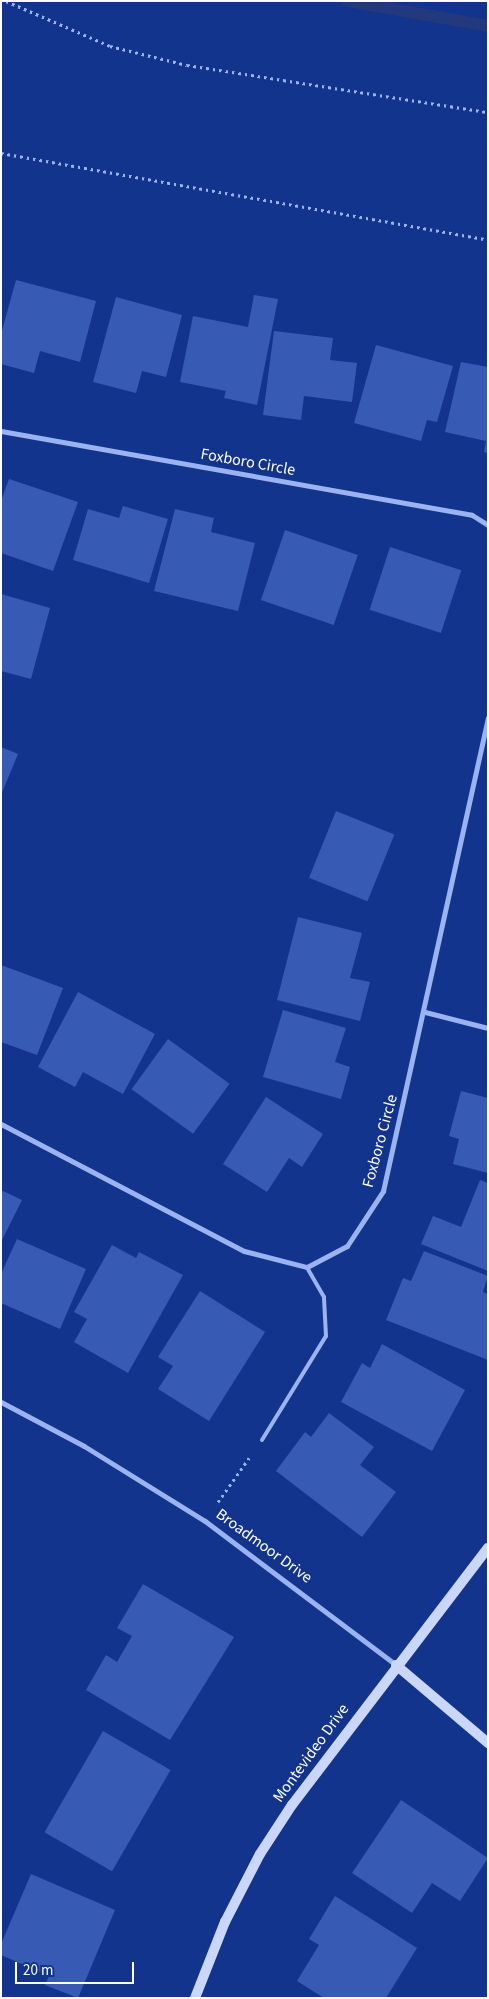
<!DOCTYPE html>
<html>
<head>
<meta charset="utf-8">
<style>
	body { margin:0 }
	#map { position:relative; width:489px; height:1999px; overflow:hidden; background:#13348c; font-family:"Source Sans 3",sans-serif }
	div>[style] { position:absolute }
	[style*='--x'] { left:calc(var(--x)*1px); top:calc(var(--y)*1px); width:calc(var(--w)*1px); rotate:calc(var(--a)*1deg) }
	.stream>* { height:12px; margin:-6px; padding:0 6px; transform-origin:6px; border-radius:6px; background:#223a7d }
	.building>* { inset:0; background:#375ab4; transform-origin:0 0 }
	.path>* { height:3px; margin-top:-1.5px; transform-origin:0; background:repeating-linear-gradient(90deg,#9bb4f1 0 2.5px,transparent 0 6.5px) }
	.lane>* { height:4px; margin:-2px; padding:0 2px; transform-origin:2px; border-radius:2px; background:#9bb4f1 }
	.street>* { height:5px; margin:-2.5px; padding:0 2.5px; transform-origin:2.5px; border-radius:2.5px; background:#9bb4f1 }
	.secondary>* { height:10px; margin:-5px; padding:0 5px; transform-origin:5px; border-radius:5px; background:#cad7fb }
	span { translate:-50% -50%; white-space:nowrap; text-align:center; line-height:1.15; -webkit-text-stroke:4.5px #13348c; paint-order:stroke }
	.street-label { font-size:16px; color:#fff }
	.frame { position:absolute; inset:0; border:2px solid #fff; pointer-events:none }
	.scale { position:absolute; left:15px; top:1962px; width:119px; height:22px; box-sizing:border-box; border:2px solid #fff; border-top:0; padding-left:6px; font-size:15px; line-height:18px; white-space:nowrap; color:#fff; -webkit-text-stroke:4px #13348c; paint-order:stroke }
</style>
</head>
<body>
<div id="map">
	<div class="stream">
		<div style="--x:348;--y:1;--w:142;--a:10.1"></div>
	</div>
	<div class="building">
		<div style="clip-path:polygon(16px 280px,96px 301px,80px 362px,40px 351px,34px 373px,1px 364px,1px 334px)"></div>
		<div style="clip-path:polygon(254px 295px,278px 299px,257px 405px,224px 398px,226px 391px,180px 382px,193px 316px,248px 327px)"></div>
		<div style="clip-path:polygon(116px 297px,182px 315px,166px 377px,142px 371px,136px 393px,93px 382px)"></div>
		<div style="clip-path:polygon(274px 331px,333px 338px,330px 360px,357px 363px,352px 402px,304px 396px,301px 420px,263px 415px)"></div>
		<div style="clip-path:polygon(376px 345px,453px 366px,437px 422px,427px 420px,421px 441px,354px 423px)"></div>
		<div style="clip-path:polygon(461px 362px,488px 367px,488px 453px,484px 452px,486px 441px,445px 432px)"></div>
		<div style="clip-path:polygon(9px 479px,78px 502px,53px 571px,1px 553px,1px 501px)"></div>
		<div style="clip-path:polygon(123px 506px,168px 519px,149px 583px,73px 560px,88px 509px,119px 518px)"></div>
		<div style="clip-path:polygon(175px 509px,214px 518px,211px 532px,255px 543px,238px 611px,154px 591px)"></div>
		<div style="left:285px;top:530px;width:77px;height:74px;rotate:19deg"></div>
		<div style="left:390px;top:547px;width:75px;height:66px;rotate:18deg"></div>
		<div style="clip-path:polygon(1px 594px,50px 608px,31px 679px,1px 671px)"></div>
		<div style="clip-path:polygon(1px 747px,18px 754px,1px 795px)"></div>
		<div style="left:336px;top:811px;width:63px;height:72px;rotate:22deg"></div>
		<div style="clip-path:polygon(298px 917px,362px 933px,350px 978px,370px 982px,360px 1021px,277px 1000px)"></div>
		<div style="clip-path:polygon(1px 965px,63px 988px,37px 1055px,1px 1042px)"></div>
		<div style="clip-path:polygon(78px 992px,155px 1034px,123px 1094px,83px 1072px,75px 1087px,38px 1067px)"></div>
		<div style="clip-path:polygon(283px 1010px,346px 1028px,335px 1062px,350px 1067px,341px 1099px,263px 1077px)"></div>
		<div style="left:168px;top:1039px;width:76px;height:62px;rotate:36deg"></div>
		<div style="clip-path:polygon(461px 1091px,488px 1098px,488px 1173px,453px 1164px,459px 1139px,449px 1136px)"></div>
		<div style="clip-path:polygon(266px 1097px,323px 1134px,302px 1167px,289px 1158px,267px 1192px,223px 1164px)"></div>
		<div style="clip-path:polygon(480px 1180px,488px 1183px,488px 1271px,421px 1244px,433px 1216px,461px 1227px)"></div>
		<div style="clip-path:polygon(1px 1190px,22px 1200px,1px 1242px)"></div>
		<div style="clip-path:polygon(17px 1239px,86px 1269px,60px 1329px,1px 1303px,1px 1274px)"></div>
		<div style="clip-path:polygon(112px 1245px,136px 1258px,139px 1252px,183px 1275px,128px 1373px,74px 1342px,87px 1319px,74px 1312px)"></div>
		<div style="clip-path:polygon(424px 1251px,488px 1276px,483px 1292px,488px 1294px,488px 1360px,386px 1320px,403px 1278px,411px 1281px)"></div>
		<div style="clip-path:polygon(200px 1291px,265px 1332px,209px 1421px,158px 1389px,173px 1366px,158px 1357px)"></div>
		<div style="clip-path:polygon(382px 1344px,465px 1390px,432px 1451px,341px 1402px,362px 1363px,370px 1368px)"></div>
		<div style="clip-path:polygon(329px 1413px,374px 1447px,360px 1465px,396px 1492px,362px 1537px,276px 1471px,305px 1432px,311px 1437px)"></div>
		<div style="clip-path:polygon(143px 1584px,234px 1637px,170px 1740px,86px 1690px,106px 1655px,117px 1662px,132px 1636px,117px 1628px)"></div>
		<div style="left:103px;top:1731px;width:78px;height:117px;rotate:30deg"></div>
		<div style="clip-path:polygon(401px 1800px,488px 1858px,460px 1901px,432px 1883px,412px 1913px,352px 1873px)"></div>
		<div style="clip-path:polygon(31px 1874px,115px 1910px,78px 1998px,45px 1985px,49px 1976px,1px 1955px,1px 1944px)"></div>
		<div style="clip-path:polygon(335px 1896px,417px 1948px,386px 1998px,324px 1998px,297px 1981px,319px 1945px,309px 1939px)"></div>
	</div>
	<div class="path">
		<div style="--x:6;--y:1;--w:113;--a:23.4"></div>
		<div style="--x:110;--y:46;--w:79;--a:13.9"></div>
		<div style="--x:187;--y:65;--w:305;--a:8.9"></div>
		<div style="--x:1;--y:153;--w:495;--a:10.1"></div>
		<div style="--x:218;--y:1502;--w:54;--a:-54.8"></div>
	</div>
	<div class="lane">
		<div style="--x:262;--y:1440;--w:122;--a:-58.4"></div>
		<div style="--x:326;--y:1336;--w:39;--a:-93"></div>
		<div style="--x:324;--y:1297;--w:34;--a:-120"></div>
	</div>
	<div class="street">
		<div style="--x:1;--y:431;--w:478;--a:10.1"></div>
		<div style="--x:472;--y:515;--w:19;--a:32"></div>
		<div style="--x:425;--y:1012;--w:65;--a:14.3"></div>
		<div style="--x:1;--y:1124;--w:274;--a:27.6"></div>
		<div style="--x:244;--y:1251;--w:65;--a:14.3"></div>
		<div style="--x:307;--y:1267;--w:45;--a:-27.7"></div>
		<div style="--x:347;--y:1246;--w:66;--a:-56.8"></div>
		<div style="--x:383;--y:1191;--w:485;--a:-77.5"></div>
		<div style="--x:1;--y:1402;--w:94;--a:27.9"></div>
		<div style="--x:84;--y:1446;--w:142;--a:31.8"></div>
		<div style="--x:205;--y:1521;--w:239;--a:37"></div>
	</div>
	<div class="secondary">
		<div style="--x:396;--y:1665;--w:121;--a:40.3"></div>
		<div style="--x:195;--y:1998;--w:82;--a:-68.5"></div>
		<div style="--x:225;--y:1922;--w:76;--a:-62.8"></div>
		<div style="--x:260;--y:1854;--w:59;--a:-56.9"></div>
		<div style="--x:292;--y:1805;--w:323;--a:-52.7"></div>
	</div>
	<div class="street-label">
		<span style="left:248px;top:462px;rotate:10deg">Foxboro Circle</span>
		<span style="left:380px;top:1141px;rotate:-75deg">Foxboro Circle</span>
		<span style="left:264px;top:1546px;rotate:36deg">Broadmoor Drive</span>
		<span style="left:311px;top:1753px;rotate:-54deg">Montevideo Drive</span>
	</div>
	<div class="frame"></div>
	<div class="scale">20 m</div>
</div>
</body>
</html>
